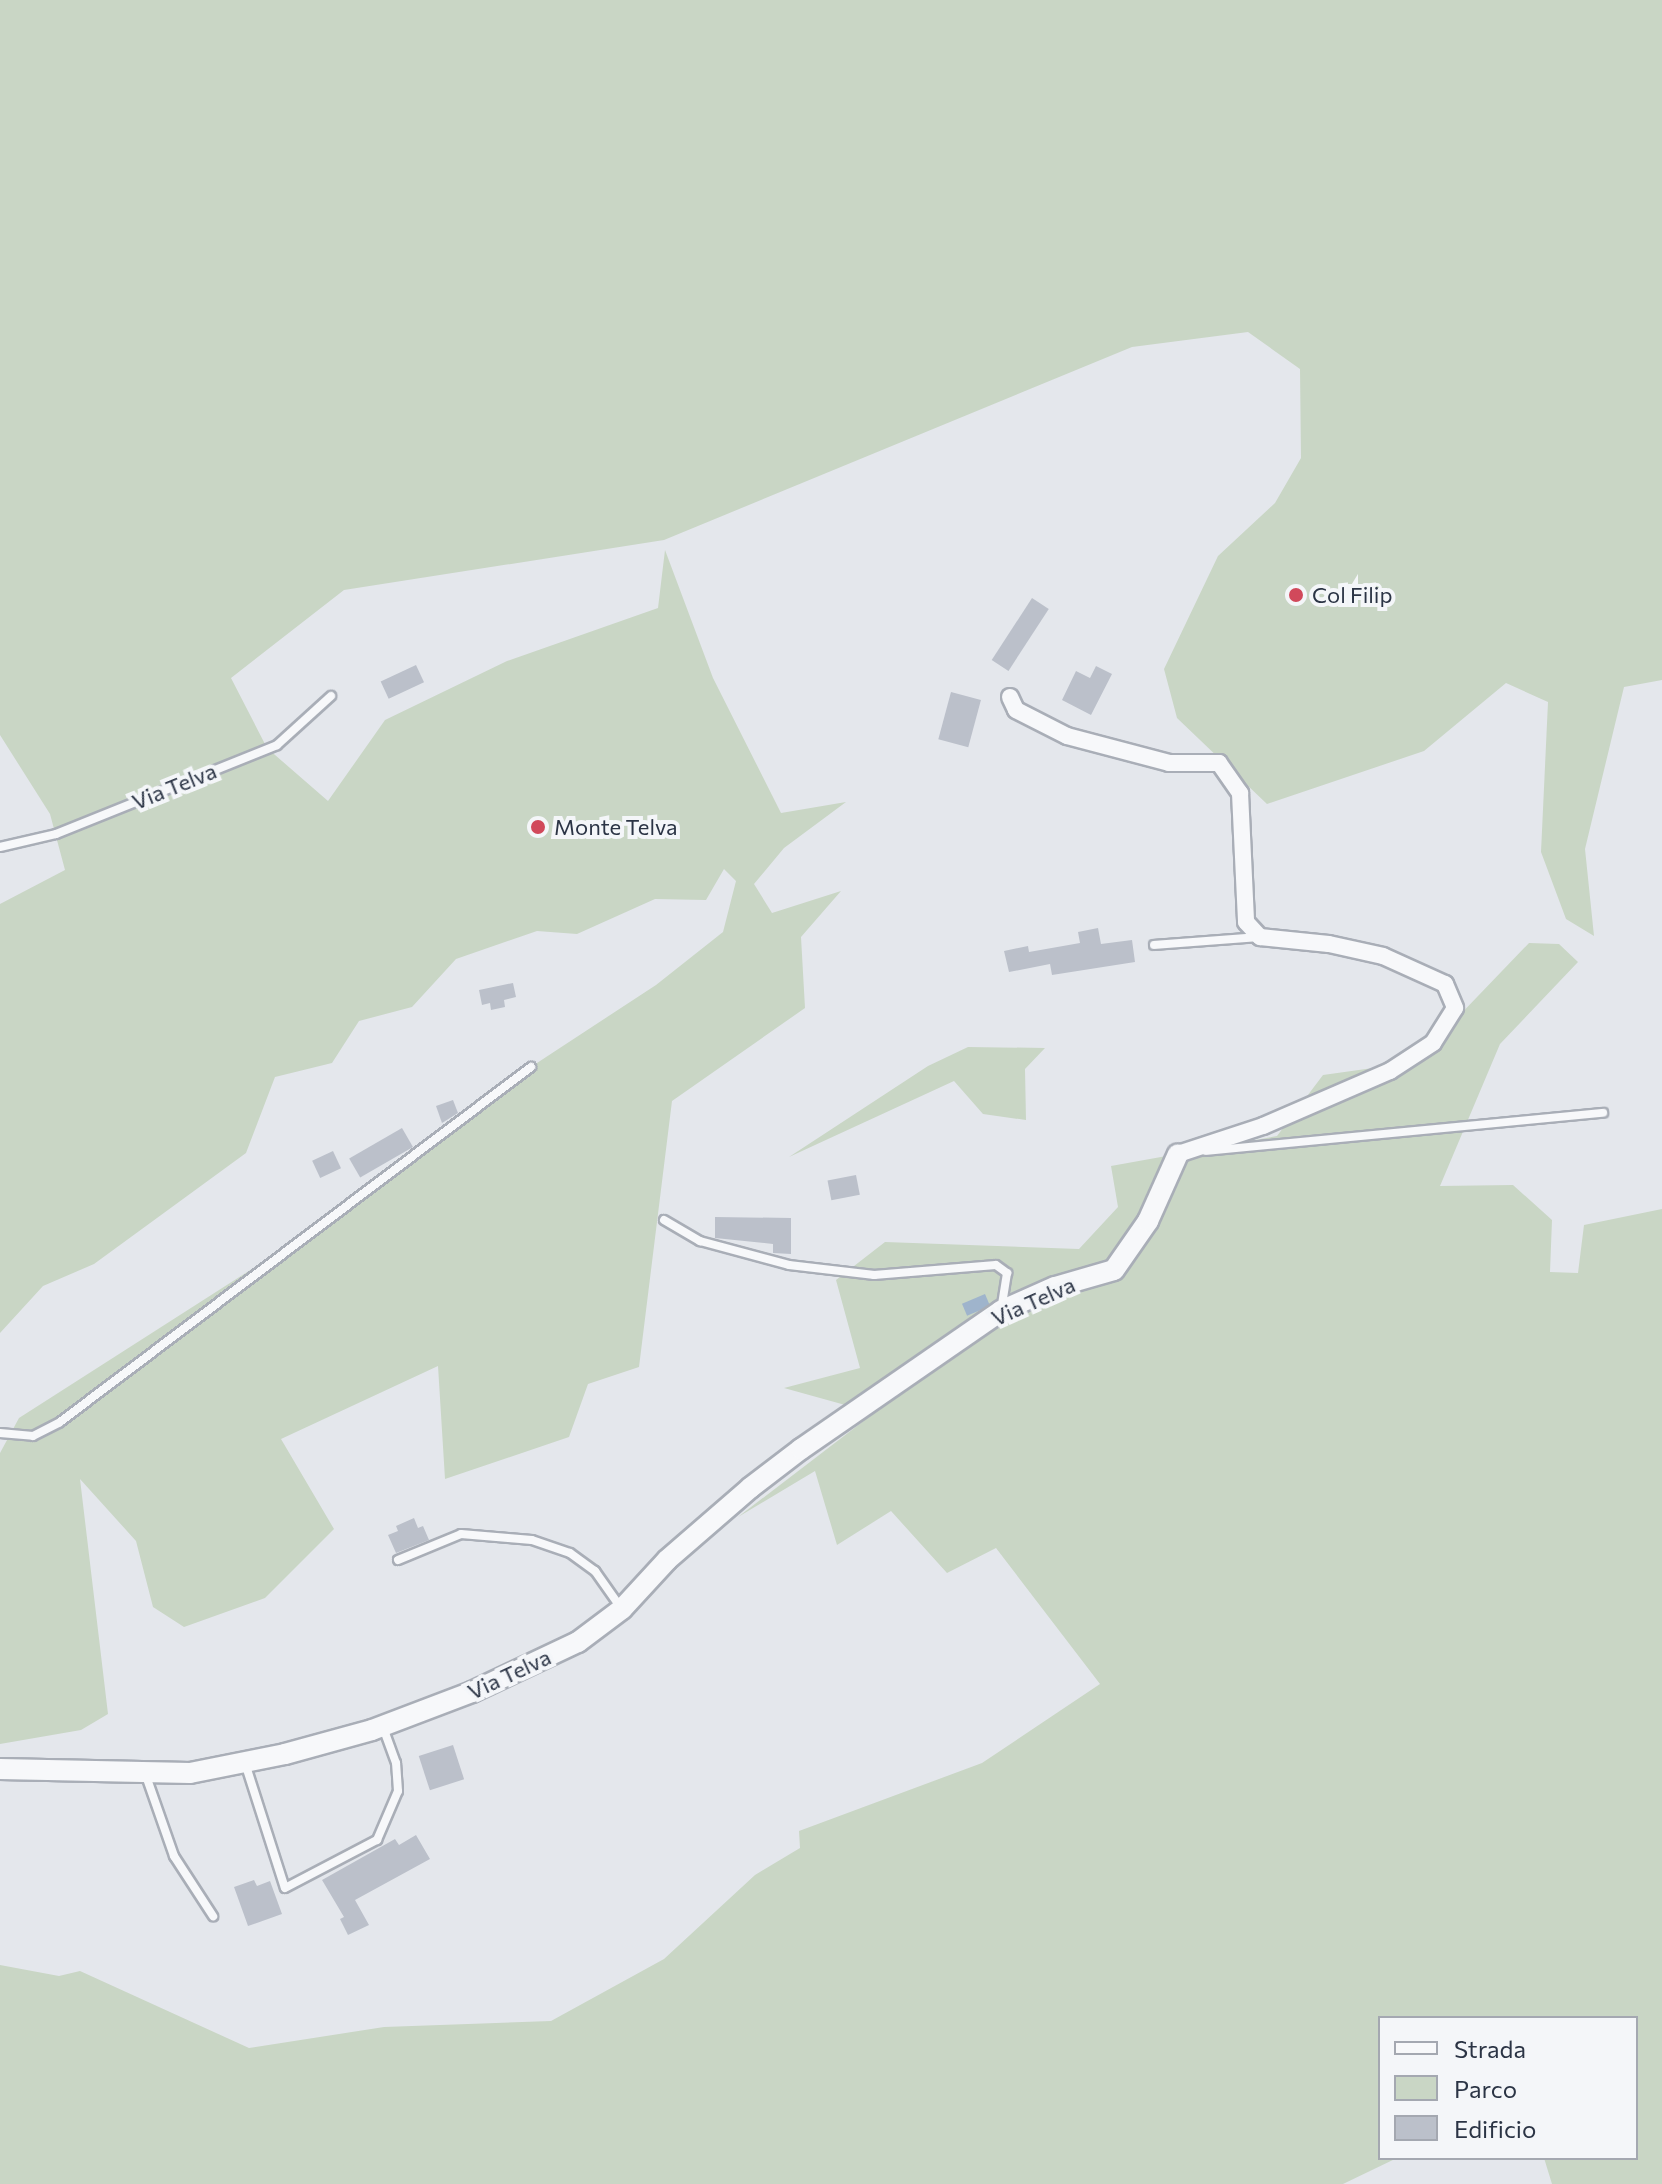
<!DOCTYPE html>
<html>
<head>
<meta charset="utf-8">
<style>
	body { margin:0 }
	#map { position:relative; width:1662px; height:2184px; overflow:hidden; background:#e4e7ec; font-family:Commissioner,sans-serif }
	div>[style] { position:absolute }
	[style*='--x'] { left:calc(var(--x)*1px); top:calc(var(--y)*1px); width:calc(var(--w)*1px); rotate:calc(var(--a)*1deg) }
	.green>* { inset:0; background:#c9d6c5 }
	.water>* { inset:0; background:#9fb4cc; transform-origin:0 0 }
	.building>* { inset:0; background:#bbc0ca; transform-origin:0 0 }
	.roads { filter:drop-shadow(2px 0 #a9aeb7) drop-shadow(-2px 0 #a9aeb7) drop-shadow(0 2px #a9aeb7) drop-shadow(0 -2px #a9aeb7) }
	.service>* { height:8px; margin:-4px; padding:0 4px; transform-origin:4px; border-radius:4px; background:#f7f8fa }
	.minor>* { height:16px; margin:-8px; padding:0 8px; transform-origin:8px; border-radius:8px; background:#f7f8fa }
	.tertiary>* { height:20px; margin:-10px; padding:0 10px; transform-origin:10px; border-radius:10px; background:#f7f8fa }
	.dots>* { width:22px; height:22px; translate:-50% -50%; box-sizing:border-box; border:4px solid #f4f6f9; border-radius:50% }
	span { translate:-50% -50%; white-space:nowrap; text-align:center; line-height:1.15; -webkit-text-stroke:8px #f4f6f9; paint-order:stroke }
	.poi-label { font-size:22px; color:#2b3445 }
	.left { translate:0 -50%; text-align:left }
	.street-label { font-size:22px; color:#2b3445 }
	.legend { position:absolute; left:1378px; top:2016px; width:260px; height:144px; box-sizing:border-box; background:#f4f6f9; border:2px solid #a4a8b1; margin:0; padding:10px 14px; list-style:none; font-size:24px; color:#2b3445 }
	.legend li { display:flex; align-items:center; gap:16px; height:40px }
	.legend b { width:40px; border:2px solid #a4a8b1 }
</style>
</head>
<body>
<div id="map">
	<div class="green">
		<div style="clip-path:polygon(0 0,1662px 0,1662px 680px,1624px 687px,1585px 849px,1594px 936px,1566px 919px,1541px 852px,1548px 702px,1506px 683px,1424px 751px,1267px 804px,1177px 718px,1164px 669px,1218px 556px,1275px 503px,1301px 458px,1300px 369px,1248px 332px,1132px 347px,664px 540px,344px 590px,231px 678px,267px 748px,328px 801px,385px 720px,507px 661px,658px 608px,665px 550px,713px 678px,781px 813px,846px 802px,784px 848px,754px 884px,772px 913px,841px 891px,801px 937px,805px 1008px,672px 1101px,639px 1367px,588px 1384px,569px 1437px,445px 1479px,438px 1366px,281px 1439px,334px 1529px,265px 1598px,184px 1627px,153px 1607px,136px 1541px,80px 1479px,108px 1714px,81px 1730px,0 1744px,0 1453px,19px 1418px,330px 1219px,488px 1095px,656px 985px,723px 932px,736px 881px,724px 869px,706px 900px,655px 899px,577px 934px,537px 931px,456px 959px,412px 1007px,359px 1021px,332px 1063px,275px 1077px,246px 1153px,94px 1264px,43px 1286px,0 1333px,0 904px,65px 870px,50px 814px,0 735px)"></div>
		<div style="clip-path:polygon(1529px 943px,1559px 944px,1578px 962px,1500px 1044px,1440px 1186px,1513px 1185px,1552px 1220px,1550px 1272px,1578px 1273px,1584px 1225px,1662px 1209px,1662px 2184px,1552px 2184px,1544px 2158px,1636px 2158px,1636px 2018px,1380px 2018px,1380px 2158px,1397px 2158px,1343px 2184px,0 2184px,0 1965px,59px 1976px,80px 1971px,249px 2048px,384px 2027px,551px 2021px,664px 1959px,755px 1875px,800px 1848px,799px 1831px,982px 1763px,1100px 1684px,996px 1548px,947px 1573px,891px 1511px,837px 1545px,815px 1471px,738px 1517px,874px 1413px,784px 1388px,860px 1368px,836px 1280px,885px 1242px,1079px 1249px,1118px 1207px,1111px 1166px,1277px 1136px,1323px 1075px,1373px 1068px,1404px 1073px)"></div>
		<div style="clip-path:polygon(968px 1047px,1045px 1048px,1025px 1069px,1026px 1120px,983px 1114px,954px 1081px,789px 1157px,928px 1066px)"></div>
	</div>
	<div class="water">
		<div style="left:985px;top:1294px;width:13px;height:25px;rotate:67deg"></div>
	</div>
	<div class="building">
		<div style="left:1032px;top:598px;width:20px;height:74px;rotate:33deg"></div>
		<div style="left:416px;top:665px;width:19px;height:39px;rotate:65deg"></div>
		<div style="clip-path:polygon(1096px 666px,1112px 674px,1091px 715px,1062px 700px,1076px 671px,1090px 678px)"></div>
		<div style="left:951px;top:692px;width:31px;height:49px;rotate:15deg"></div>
		<div style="clip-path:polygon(1098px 928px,1101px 944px,1132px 940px,1135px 962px,1052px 975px,1050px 964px,1009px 972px,1004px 951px,1028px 946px,1029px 952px,1080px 943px,1078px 932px)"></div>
		<div style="clip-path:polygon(513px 983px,516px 997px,504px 1000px,505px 1007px,491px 1010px,490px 1003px,482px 1005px,479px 990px)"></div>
		<div style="clip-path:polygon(453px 1100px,458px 1113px,442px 1123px,436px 1106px)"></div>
		<div style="left:402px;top:1128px;width:22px;height:61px;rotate:60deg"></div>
		<div style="left:333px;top:1151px;width:19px;height:23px;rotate:65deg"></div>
		<div style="left:856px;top:1175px;width:20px;height:29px;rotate:79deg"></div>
		<div style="clip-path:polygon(715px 1217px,791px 1218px,791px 1254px,773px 1253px,773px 1244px,715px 1238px)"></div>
		<div style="clip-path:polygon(414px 1518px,418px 1528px,423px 1526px,429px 1540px,396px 1553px,388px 1535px,398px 1531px,396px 1526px)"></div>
		<div style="left:453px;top:1745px;width:36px;height:36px;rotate:72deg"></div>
		<div style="clip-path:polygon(416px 1835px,430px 1859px,355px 1900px,369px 1925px,348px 1935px,340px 1919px,344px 1917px,322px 1880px,395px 1839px,399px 1845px)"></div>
		<div style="clip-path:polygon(254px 1880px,257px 1886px,270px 1881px,282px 1914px,248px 1926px,234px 1887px)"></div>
	</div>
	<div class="roads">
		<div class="service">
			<div style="--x:0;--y:847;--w:57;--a:-13.1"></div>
			<div style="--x:56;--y:834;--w:238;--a:-21.9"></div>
			<div style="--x:277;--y:745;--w:73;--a:-42.2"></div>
			<div style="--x:1154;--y:945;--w:105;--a:-4.4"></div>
			<div style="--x:1206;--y:1151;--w:399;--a:-5.5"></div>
			<div style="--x:664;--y:1220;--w:42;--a:30.3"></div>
			<div style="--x:700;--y:1241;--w:92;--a:15.1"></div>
			<div style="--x:789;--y:1265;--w:86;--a:6.7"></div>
			<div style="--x:874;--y:1275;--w:122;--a:-4.7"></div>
			<div style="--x:996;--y:1265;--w:14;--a:36"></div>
			<div style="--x:1007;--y:1273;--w:37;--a:99"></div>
			<div style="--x:0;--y:1433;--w:33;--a:5"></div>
			<div style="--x:33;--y:1436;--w:30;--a:-27"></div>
			<div style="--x:60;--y:1422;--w:590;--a:-37.01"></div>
			<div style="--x:398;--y:1560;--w:68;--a:-22.4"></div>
			<div style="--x:461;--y:1534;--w:71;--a:4.8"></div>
			<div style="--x:532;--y:1540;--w:40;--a:18.9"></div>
			<div style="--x:570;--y:1553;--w:31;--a:36"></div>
			<div style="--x:595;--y:1571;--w:45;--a:54.9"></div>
			<div style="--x:245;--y:1763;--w:131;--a:72.3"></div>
			<div style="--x:285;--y:1888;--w:104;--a:-27.6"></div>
			<div style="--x:377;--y:1840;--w:53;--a:-66.8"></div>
			<div style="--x:398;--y:1791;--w:28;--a:-94"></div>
			<div style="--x:396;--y:1763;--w:38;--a:-110"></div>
			<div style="--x:145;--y:1773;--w:88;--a:70.7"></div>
			<div style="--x:174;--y:1856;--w:72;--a:57"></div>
		</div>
		<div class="minor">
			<div style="--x:1010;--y:697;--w:14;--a:65"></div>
			<div style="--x:1016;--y:710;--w:57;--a:27"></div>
			<div style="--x:1067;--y:736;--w:106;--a:14.8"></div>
			<div style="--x:1169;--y:763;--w:50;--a:0"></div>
			<div style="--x:1219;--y:763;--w:37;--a:55"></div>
			<div style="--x:1240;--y:793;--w:129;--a:87.3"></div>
			<div style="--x:1246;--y:922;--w:21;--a:47"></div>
			<div style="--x:1260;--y:937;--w:69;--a:5.8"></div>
			<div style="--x:1329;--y:944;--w:55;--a:12.5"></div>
			<div style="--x:1383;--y:956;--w:68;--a:24.3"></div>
			<div style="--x:1445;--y:984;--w:26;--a:67"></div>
			<div style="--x:1455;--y:1008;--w:41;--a:122.2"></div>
			<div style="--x:1433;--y:1043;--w:51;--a:146.9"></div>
			<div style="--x:1390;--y:1071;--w:138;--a:156.6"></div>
			<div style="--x:1263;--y:1126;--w:89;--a:161.8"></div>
		</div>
		<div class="tertiary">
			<div style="--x:0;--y:1769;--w:190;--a:1.2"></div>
			<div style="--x:190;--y:1773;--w:97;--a:-11.3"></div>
			<div style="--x:285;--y:1754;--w:90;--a:-15.4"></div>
			<div style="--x:372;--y:1730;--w:107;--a:-20.8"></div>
			<div style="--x:472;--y:1692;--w:117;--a:-25.3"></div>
			<div style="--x:578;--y:1642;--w:55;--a:-36.9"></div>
			<div style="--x:622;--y:1609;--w:67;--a:-47.4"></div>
			<div style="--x:667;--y:1560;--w:110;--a:-40.9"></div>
			<div style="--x:750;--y:1488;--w:64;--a:-37.4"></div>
			<div style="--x:801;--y:1449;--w:243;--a:-34.6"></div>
			<div style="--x:1001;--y:1311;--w:59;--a:-24"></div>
			<div style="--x:1055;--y:1287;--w:61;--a:-16.1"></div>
			<div style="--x:1114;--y:1270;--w:60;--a:-55.2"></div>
			<div style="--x:1148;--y:1221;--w:73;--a:-65.9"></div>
		</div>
	</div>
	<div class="dots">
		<div style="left:1296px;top:595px;background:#d1495b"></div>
		<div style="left:538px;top:827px;background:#d1495b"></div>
	</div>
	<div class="poi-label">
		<span class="left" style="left:1312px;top:595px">Col Filip</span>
		<span class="left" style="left:554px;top:827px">Monte Telva</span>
	</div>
	<div class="street-label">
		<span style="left:174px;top:786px;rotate:-22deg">Via Telva</span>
		<span style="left:1033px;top:1301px;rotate:-24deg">Via Telva</span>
		<span style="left:509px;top:1674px;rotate:-25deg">Via Telva</span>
	</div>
	<ul class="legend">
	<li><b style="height:10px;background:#f7f8fa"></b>Strada</li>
	<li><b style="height:22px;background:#c9d6c5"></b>Parco</li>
	<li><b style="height:22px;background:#bbc0ca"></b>Edificio</li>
	</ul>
</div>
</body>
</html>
